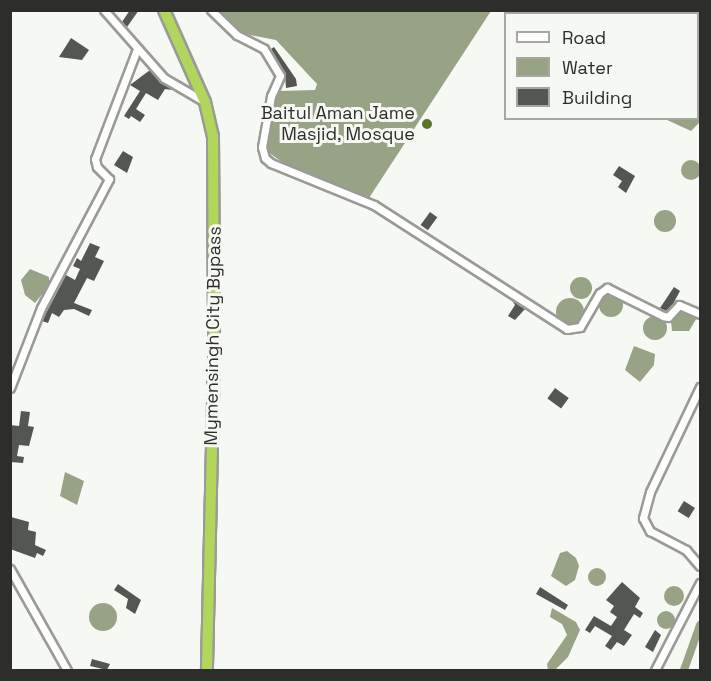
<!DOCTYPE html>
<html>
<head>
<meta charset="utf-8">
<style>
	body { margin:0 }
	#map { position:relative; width:711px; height:681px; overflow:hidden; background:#f6f8f3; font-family:"Space Grotesk",sans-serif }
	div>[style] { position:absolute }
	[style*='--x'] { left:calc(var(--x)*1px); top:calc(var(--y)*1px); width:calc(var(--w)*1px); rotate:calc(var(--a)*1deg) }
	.water>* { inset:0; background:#98a385 }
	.round { border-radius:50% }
	.canal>* { height:8px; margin:-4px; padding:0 4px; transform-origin:4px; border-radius:4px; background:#98a385 }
	.building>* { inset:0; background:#545651; transform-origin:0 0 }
	.roads { filter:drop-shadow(2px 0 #999b96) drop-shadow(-2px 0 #999b96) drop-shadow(0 2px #999b96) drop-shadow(0 -2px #999b96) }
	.minor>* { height:7px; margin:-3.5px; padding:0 3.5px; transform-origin:3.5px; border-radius:3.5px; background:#fff }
	.trunk>* { height:10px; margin:-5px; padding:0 5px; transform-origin:5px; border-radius:5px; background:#b2d65c }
	.dots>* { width:16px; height:16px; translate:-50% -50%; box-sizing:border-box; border:3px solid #f6f8f3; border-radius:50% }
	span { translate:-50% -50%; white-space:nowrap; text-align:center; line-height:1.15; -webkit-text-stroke:6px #f6f8f3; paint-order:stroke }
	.poi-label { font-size:18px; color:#2d2d2c }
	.right { translate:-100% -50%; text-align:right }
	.street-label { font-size:18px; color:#2d2d2c }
	.frame { position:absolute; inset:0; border:12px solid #2d2d2c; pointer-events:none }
	.legend { position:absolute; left:504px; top:12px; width:195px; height:108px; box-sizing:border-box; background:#f6f8f3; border:2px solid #a6a7a3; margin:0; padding:8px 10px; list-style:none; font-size:18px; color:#2d2d2c }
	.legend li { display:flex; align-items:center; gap:12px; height:30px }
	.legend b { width:30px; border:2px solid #a6a7a3 }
</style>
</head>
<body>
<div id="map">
	<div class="water">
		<div style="clip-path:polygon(218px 11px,491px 11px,369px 198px,282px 162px,268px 152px,272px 111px,279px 91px,315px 90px,317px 84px,276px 40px,245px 34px)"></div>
		<div style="clip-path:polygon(698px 105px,700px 122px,691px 131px,665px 119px,698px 118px)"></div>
		<div class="round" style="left:681px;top:160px;width:20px;height:20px"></div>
		<div class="round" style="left:654px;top:210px;width:22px;height:22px"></div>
		<div style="clip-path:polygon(30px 269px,49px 277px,49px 286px,35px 303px,25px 295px,21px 280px)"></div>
		<div class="round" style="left:570px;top:277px;width:22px;height:22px"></div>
		<div class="round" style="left:599px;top:293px;width:24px;height:24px"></div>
		<div class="round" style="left:556px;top:298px;width:28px;height:28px"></div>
		<div style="clip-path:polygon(678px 308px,698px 316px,689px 331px,672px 331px,671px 321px)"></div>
		<div class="round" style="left:643px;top:316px;width:24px;height:24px"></div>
		<div style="clip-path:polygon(634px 346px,655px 354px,654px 365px,640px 382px,625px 370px)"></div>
		<div style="clip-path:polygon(65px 472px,84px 481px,77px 505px,60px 496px)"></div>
		<div style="clip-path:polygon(567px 551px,576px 558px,579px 566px,575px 580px,566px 586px,551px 576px,560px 553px)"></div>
		<div class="round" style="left:588px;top:568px;width:18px;height:18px"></div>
		<div class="round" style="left:664px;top:586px;width:20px;height:20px"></div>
		<div class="round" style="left:89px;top:603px;width:28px;height:28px"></div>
		<div style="clip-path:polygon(552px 608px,576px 622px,580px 630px,568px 657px,555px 670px,548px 670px,547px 664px,567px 635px,562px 624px,550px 617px)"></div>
		<div class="round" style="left:657px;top:611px;width:18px;height:18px"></div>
	</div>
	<div class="canal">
		<div style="--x:684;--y:670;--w:48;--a:-70.4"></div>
	</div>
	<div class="building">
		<div style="clip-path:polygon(130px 10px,139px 10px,127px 27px,122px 22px)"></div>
		<div style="clip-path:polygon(71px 38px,89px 50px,82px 60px,59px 57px)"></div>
		<div style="clip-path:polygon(274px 47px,296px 79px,297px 86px,286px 88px,285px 74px,271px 49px)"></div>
		<div style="clip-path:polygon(150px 70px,173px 90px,165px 89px,158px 100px,146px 93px,136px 109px,145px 115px,140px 122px,131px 116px,129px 119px,124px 116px,140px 91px,130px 85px)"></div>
		<div style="clip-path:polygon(123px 151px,133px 157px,127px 173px,114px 165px)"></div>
		<div style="clip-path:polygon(619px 166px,635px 176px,626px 193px,618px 187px,622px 181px,613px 175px)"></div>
		<div style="left:430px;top:212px;width:9px;height:16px;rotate:36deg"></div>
		<div style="clip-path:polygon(90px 243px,100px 247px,95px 257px,104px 261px,94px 281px,87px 278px,74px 303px,92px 310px,89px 316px,74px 309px,64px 310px,59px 317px,52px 313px,48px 323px,42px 321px,66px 275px,75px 280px,80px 269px,73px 266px,77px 258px,81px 261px)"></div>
		<div style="clip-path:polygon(674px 287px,680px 291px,673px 304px,666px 311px,660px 308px)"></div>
		<div style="clip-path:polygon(512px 300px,525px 309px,515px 320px,508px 316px,515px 305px)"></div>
		<div style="left:555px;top:388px;width:17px;height:13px;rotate:36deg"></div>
		<div style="clip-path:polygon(21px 411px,30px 412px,28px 426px,34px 427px,29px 446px,19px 445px,17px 456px,24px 457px,23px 463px,10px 462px,10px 425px,19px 426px)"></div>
		<div style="left:684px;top:501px;width:13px;height:12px;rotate:32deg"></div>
		<div style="clip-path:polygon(11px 517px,29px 522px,28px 530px,36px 532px,35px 545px,46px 550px,43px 556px,37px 553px,35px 558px,10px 549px)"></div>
		<div style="clip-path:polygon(622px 582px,640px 598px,635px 607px,643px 613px,640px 618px,634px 614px,624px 630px,632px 635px,624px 646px,617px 642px,611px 650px,605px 646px,612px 636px,595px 626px,590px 633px,585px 630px,594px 616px,611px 626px,617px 617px,610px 612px,614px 606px,606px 600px)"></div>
		<div style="clip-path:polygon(118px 584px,141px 600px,135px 614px,126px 608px,128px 599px,114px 590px)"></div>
		<div style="clip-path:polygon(540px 587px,568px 605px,565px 610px,536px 594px)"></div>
		<div style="clip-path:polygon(655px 630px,661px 635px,653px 652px,645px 647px)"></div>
		<div style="clip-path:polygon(92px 659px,110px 664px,107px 670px,90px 666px)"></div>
	</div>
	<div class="roads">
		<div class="minor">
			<div style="--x:104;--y:10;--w:91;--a:48.6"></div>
			<div style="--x:164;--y:78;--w:48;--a:30.3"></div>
			<div style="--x:211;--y:10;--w:36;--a:44"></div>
			<div style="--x:237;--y:35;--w:30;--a:27"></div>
			<div style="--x:264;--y:49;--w:31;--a:59"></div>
			<div style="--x:280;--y:76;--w:22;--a:114"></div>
			<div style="--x:271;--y:96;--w:52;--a:100"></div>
			<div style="--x:262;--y:147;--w:11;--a:75"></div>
			<div style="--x:265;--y:158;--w:8;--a:40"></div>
			<div style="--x:271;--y:163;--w:111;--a:22.2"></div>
			<div style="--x:374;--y:205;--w:229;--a:32.7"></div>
			<div style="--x:567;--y:329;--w:13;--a:-9"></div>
			<div style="--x:580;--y:327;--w:39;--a:-60"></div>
			<div style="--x:600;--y:293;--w:9;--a:-36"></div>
			<div style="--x:607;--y:288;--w:63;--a:26.6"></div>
			<div style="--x:663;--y:316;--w:5;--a:11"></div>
			<div style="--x:668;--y:317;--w:16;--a:-47"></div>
			<div style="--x:679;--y:305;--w:23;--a:23"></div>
			<div style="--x:700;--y:387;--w:116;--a:115.5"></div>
			<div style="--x:650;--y:492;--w:27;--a:105"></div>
			<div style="--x:643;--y:518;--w:15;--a:62"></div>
			<div style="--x:650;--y:531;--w:41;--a:27.8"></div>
			<div style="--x:686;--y:550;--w:21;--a:49"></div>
			<div style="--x:10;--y:388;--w:86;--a:-68.8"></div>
			<div style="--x:41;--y:308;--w:146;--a:-62.2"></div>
			<div style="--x:109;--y:179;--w:17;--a:-135"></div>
			<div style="--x:97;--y:167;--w:8;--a:-104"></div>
			<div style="--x:95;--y:159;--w:118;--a:-69.1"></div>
			<div style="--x:10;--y:569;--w:116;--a:60.6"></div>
			<div style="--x:655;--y:670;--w:98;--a:-62.7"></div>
		</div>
		<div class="trunk">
			<div style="--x:164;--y:10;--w:101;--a:66"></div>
			<div style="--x:205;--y:102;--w:35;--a:77"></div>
			<div style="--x:213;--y:136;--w:222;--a:89.7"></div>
			<div style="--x:214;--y:358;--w:312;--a:91.3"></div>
		</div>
	</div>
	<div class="dots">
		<div style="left:427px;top:124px;background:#5a7325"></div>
	</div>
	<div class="poi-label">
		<span class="right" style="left:415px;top:124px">Baitul Aman Jame<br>Masjid, Mosque</span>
	</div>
	<div class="street-label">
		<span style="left:213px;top:336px;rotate:-89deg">Mymensingh City Bypass</span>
	</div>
	<div class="frame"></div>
	<ul class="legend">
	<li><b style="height:8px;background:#fff"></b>Road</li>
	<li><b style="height:16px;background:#98a385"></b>Water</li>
	<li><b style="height:16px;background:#545651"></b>Building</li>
	</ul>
</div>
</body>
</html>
